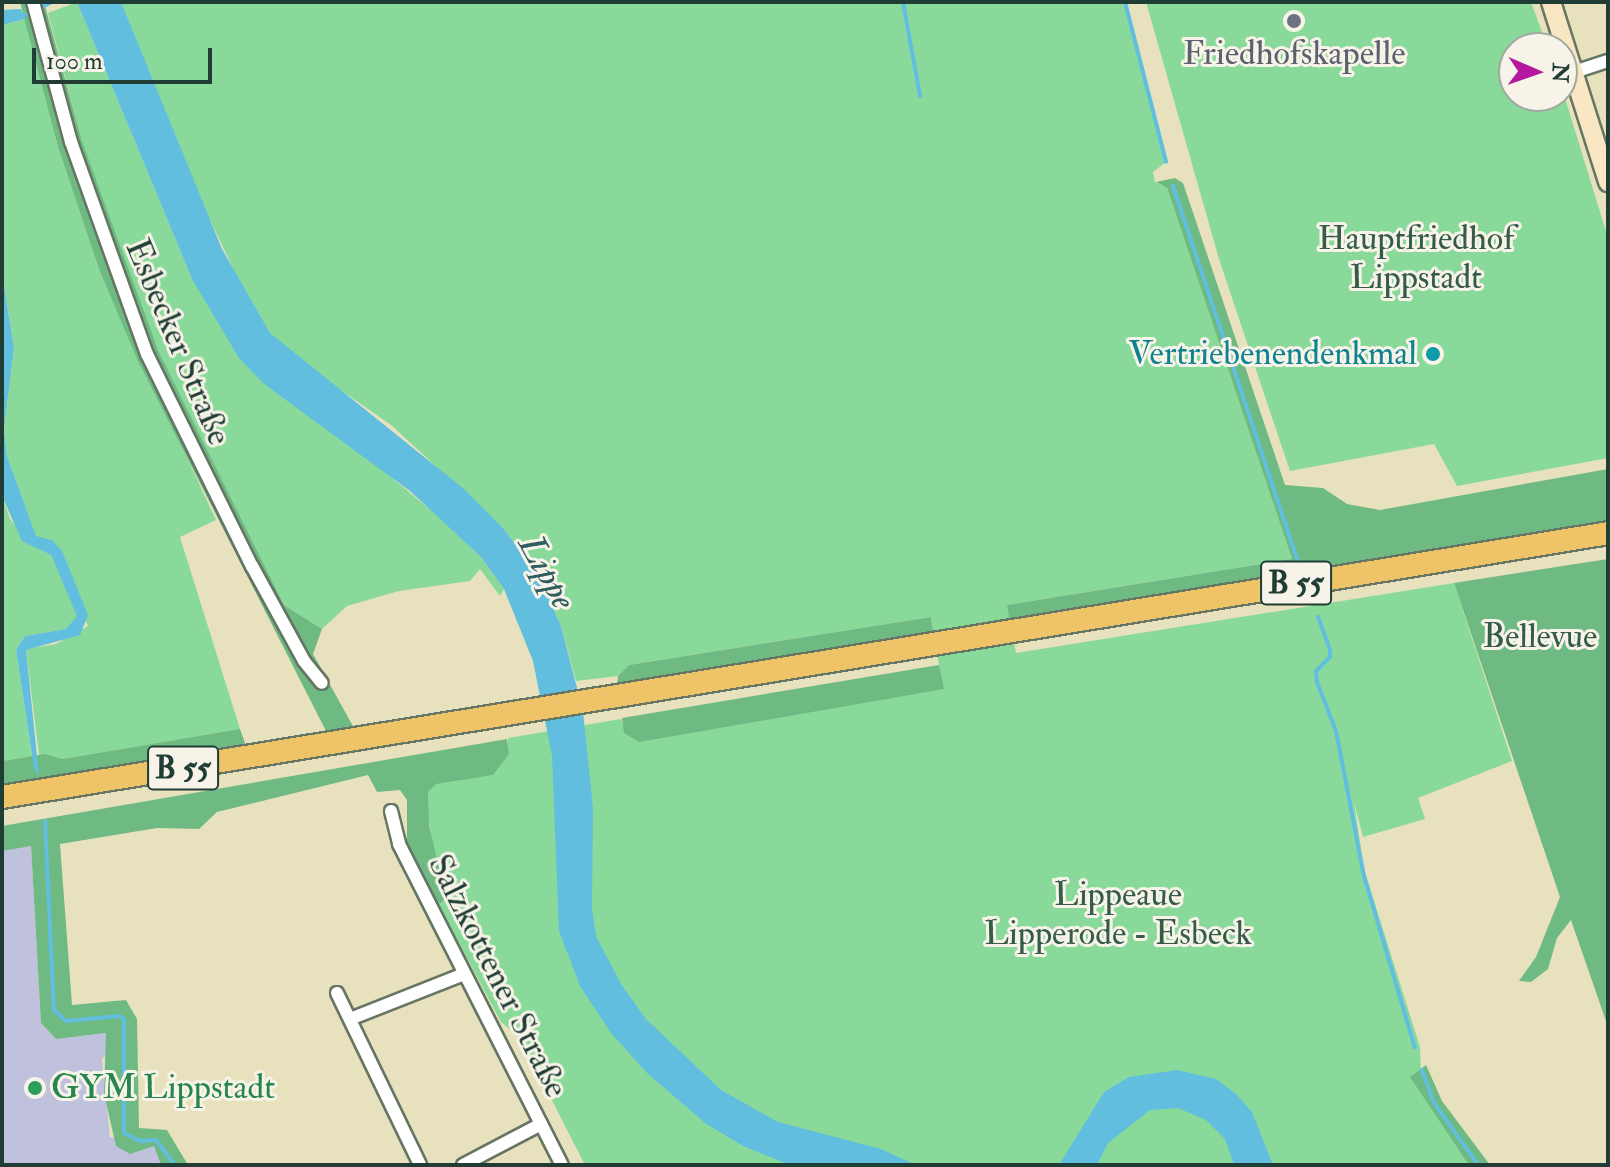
<!DOCTYPE html>
<html>
<head>
<meta charset="utf-8">
<style>
	body { margin:0 }
	#map { position:relative; width:1610px; height:1167px; overflow:hidden; background:#e8e1bd; font-family:"IM FELL Double Pica",serif }
	div>[style] { position:absolute }
	[style*='--x'] { left:calc(var(--x)*1px); top:calc(var(--y)*1px); width:calc(var(--w)*1px); rotate:calc(var(--a)*1deg) }
	.industrial>* { inset:0; background:#c0c2dd }
	.green>* { inset:0; background:#89da9a }
	.forest>* { inset:0; background:#6eba82 }
	.water>* { inset:0; background:#61bedf }
	.stream>* { height:4px; margin:-2px; padding:0 2px; transform-origin:2px; border-radius:2px; background:#61bedf }
	.roads { filter:drop-shadow(2px 0 #657664) drop-shadow(-2px 0 #657664) drop-shadow(0 2px #657664) drop-shadow(0 -2px #657664) }
	.minor>* { height:12px; margin:-6px; padding:0 6px; transform-origin:6px; border-radius:6px; background:#fff }
	.secondary>* { height:18px; margin:-9px; padding:0 9px; transform-origin:9px; border-radius:9px; background:#f9e7c3 }
	.trunk>* { height:22px; margin:-11px; padding:0 11px; transform-origin:11px; border-radius:11px; background:#efc469 }
	.dots>* { width:22px; height:22px; translate:-50% -50%; box-sizing:border-box; border:4px solid #f7f3e8; border-radius:50% }
	span { translate:-50% -50%; white-space:nowrap; text-align:center; line-height:1.15; -webkit-text-stroke:6px #f7f3e8; paint-order:stroke }
	.shield-label span { padding:2px 6px; background:#f7f3e8; border:2px solid; border-radius:6px; -webkit-text-stroke-width:0 }
	.shield-label { font-size:32px; color:#1f3d34; font-weight:700 }
	.worship-label { font-size:34px; color:#5b616d }
	.park-label { font-size:34px; color:#345c48 }
	.street-label { font-size:34px; color:#1f3d34 }
	.culture-label { font-size:34px; color:#0d838f }
	.right { translate:-100% -50%; text-align:right }
	.leisure-label { font-size:34px; color:#27864d }
	.left { translate:0 -50%; text-align:left }
	.water-label { font-size:36px; color:#305d5f; font-style:italic }
	.frame { position:absolute; inset:0; border:4px solid #1f3d34; pointer-events:none }
	.north { position:absolute; left:1498px; top:32px; width:80px; height:80px; box-sizing:border-box; background:#f7f3e8; border:2px solid #a1aaa0; border-radius:50%; rotate:92deg; font-size:22px; font-weight:700; line-height:32px; text-align:center; color:#1f3d34 }
	.north::after { content:''; display:block; margin:auto; width:28px; height:36px; background:#b5179e; clip-path:polygon(50% 0,100% 100%,50% 72%,0 100%) }
	.scale { position:absolute; left:32px; top:48px; width:180px; height:36px; box-sizing:border-box; border:4px solid #1f3d34; border-top:0; padding-left:10px; font-size:24px; line-height:28px; white-space:nowrap; color:#1f3d34; -webkit-text-stroke:6px #f7f3e8; paint-order:stroke }
</style>
</head>
<body>
<div id="map">
	<div class="industrial">
		<div style="clip-path:polygon(31px 845px,41px 1023px,56px 1039px,106px 1033px,108px 1051px,102px 1059px,110px 1137px,155px 1146px,161px 1165px,2px 1165px,2px 851px)"></div>
	</div>
	<div class="green">
		<div style="clip-path:polygon(77px 2px,192px 279px,264px 384px,378px 466px,446px 523px,481px 557px,504px 589px,500px 596px,480px 569px,470px 581px,399px 591px,347px 606px,322px 629px,284px 605px,158px 350px,122px 260px,82px 141px,48px 13px)"></div>
		<div style="clip-path:polygon(121px 2px,1125px 2px,1166px 162px,1153px 172px,1155px 182px,1167px 188px,1292px 559px,1007px 605px,1016px 653px,1454px 583px,1512px 761px,1418px 798px,1425px 819px,1363px 837px,1354px 802px,1364px 869px,1420px 1047px,1421px 1075px,1478px 1165px,585px 1165px,520px 1038px,501px 1022px,426px 881px,431px 833px,422px 784px,508px 748px,508px 738px,621px 719px,626px 732px,943px 689px,931px 617px,629px 665px,618px 676px,576px 681px,561px 626px,539px 577px,504px 529px,391px 425px,299px 361px,270px 333px,248px 300px,195px 188px)"></div>
		<div style="clip-path:polygon(1146px 2px,1531px 2px,1548px 48px,1514px 48px,1514px 96px,1562px 96px,1562px 88px,1608px 238px,1608px 458px,1457px 486px,1434px 444px,1290px 471px,1219px 259px)"></div>
		<div style="clip-path:polygon(25px 19px,58px 147px,99px 269px,216px 520px,180px 537px,240px 729px,62px 759px,39px 755px,26px 649px,56px 644px,88px 626px,52px 540px,36px 537px,7px 456px,4px 428px,14px 348px,2px 273px,2px 25px)"></div>
		<div style="clip-path:polygon(2px 496px,10px 519px,33px 546px,51px 555px,78px 616px,66px 629px,25px 636px,16px 650px,32px 756px,2px 761px)"></div>
	</div>
	<div class="forest">
		<div style="clip-path:polygon(20px 2px,44px 2px,82px 141px,158px 350px,284px 605px,322px 629px,313px 654px,354px 728px,327px 733px,138px 361px,99px 269px,58px 147px)"></div>
		<div style="clip-path:polygon(1175px 178px,1183px 183px,1285px 485px,1323px 488px,1347px 504px,1380px 510px,1608px 469px,1608px 522px,1010px 624px,1007px 605px,1292px 559px,1167px 188px,1156px 182px)"></div>
		<div style="clip-path:polygon(1608px 559px,1608px 1027px,1571px 920px,1557px 938px,1548px 969px,1531px 982px,1519px 981px,1536px 957px,1560px 897px,1454px 583px)"></div>
		<div style="clip-path:polygon(931px 617px,934px 637px,617px 690px,618px 676px,629px 665px)"></div>
		<div style="clip-path:polygon(939px 665px,944px 689px,639px 742px,624px 733px,622px 718px)"></div>
		<div style="clip-path:polygon(240px 729px,246px 746px,2px 790px,2px 761px,45px 754px,62px 759px)"></div>
		<div style="clip-path:polygon(507px 739px,509px 754px,493px 775px,436px 784px,428px 792px,429px 825px,446px 897px,441px 903px,435px 901px,407px 847px,407px 800px,400px 790px,377px 792px,368px 775px,217px 812px,199px 829px,157px 828px,60px 844px,72px 1005px,126px 1000px,137px 1019px,139px 1128px,167px 1130px,188px 1165px,161px 1165px,154px 1146px,130px 1154px,116px 1146px,104px 1094px,106px 1033px,56px 1039px,41px 1023px,31px 846px,2px 851px,2px 826px)"></div>
		<div style="clip-path:polygon(1426px 1065px,1442px 1101px,1490px 1165px,1469px 1165px,1410px 1077px)"></div>
	</div>
	<div class="water">
		<div style="clip-path:polygon(77px 2px,121px 2px,222px 249px,270px 333px,464px 489px,504px 529px,539px 577px,561px 626px,583px 711px,593px 808px,592px 908px,596px 936px,621px 984px,646px 1019px,721px 1090px,778px 1122px,881px 1149px,916px 1165px,790px 1165px,743px 1146px,705px 1123px,648px 1074px,611px 1033px,580px 986px,559px 931px,552px 756px,533px 661px,504px 589px,481px 557px,410px 491px,264px 384px,239px 358px,192px 279px)"></div>
		<div style="clip-path:polygon(21px 9px,25px 19px,2px 25px,2px 10px)"></div>
		<div style="clip-path:polygon(2px 273px,14px 348px,4px 428px,7px 456px,36px 536px,52px 540px,62px 551px,88px 615px,80px 635px,26px 650px,39px 775px,34px 768px,16px 650px,25px 636px,66px 629px,77px 616px,51px 555px,22px 541px,2px 496px)"></div>
		<div style="clip-path:polygon(1177px 1070px,1216px 1079px,1236px 1094px,1252px 1112px,1273px 1165px,1234px 1165px,1225px 1139px,1206px 1120px,1178px 1108px,1150px 1110px,1108px 1143px,1097px 1165px,1059px 1165px,1104px 1092px,1129px 1077px)"></div>
	</div>
	<div class="stream">
		<div style="--x:903;--y:2;--w:96;--a:79.7"></div>
		<div style="--x:1125;--y:2;--w:165;--a:75.6"></div>
		<div style="--x:25;--y:15;--w:30;--a:-26"></div>
		<div style="--x:1173;--y:186;--w:399;--a:71.6"></div>
		<div style="--x:1318;--y:617;--w:35;--a:70"></div>
		<div style="--x:1330;--y:650;--w:7;--a:90"></div>
		<div style="--x:1330;--y:657;--w:20;--a:135"></div>
		<div style="--x:1316;--y:671;--w:11;--a:85"></div>
		<div style="--x:1317;--y:682;--w:53;--a:68.8"></div>
		<div style="--x:1336;--y:731;--w:148;--a:79.1"></div>
		<div style="--x:1364;--y:876;--w:179;--a:73.5"></div>
		<div style="--x:45;--y:821;--w:189;--a:87.3"></div>
		<div style="--x:54;--y:1010;--w:16;--a:43"></div>
		<div style="--x:66;--y:1021;--w:54;--a:-5.3"></div>
		<div style="--x:120;--y:1016;--w:6;--a:45"></div>
		<div style="--x:124;--y:1020;--w:113;--a:90"></div>
		<div style="--x:124;--y:1133;--w:18;--a:27"></div>
		<div style="--x:140;--y:1141;--w:16;--a:-4"></div>
		<div style="--x:156;--y:1140;--w:31;--a:53"></div>
		<div style="--x:1422;--y:1070;--w:35;--a:70"></div>
		<div style="--x:1434;--y:1103;--w:76;--a:54.6"></div>
	</div>
	<div class="roads">
		<div class="minor">
			<div style="--x:33;--y:2;--w:145;--a:74.8"></div>
			<div style="--x:71;--y:142;--w:225;--a:70.3"></div>
			<div style="--x:147;--y:354;--w:237;--a:63.7"></div>
			<div style="--x:252;--y:566;--w:108;--a:61.3"></div>
			<div style="--x:304;--y:661;--w:28;--a:51"></div>
			<div style="--x:1577;--y:71;--w:33;--a:-18"></div>
			<div style="--x:391;--y:811;--w:34;--a:76"></div>
			<div style="--x:399;--y:844;--w:360;--a:63.1"></div>
			<div style="--x:337;--y:993;--w:191;--a:64.2"></div>
			<div style="--x:350;--y:1019;--w:123;--a:-21.5"></div>
			<div style="--x:463;--y:1165;--w:88;--a:-27.7"></div>
		</div>
		<div class="secondary">
			<div style="--x:1551;--y:2;--w:189;--a:72.4"></div>
		</div>
		<div class="trunk">
			<div style="--x:2;--y:797;--w:1628;--a:-9.33"></div>
		</div>
	</div>
	<div class="dots">
		<div style="left:1294px;top:21px;background:#6b7280"></div>
		<div style="left:1433px;top:354px;background:#0f9aa8"></div>
		<div style="left:35px;top:1088px;background:#2e9e5b"></div>
	</div>
	<div class="shield-label">
		<span style="left:1296px;top:583px">B 55</span>
		<span style="left:183px;top:768px">B 55</span>
	</div>
	<div class="worship-label">
		<span style="left:1294px;top:54px">Friedhofskapelle</span>
	</div>
	<div class="park-label">
		<span style="left:1416px;top:258px">Hauptfriedhof<br>Lippstadt</span>
		<span style="left:1540px;top:637px">Bellevue</span>
		<span style="left:1118px;top:914px">Lippeaue<br>Lipperode - Esbeck</span>
	</div>
	<div class="street-label">
		<span style="left:178px;top:342px;rotate:67deg">Esbecker Straße</span>
		<span style="left:498px;top:976px;rotate:63deg">Salzkottener Straße</span>
	</div>
	<div class="culture-label">
		<span class="right" style="left:1417px;top:354px">Vertriebenendenkmal</span>
	</div>
	<div class="leisure-label">
		<span class="left" style="left:51px;top:1088px">GYM Lippstadt</span>
	</div>
	<div class="water-label">
		<span style="left:547px;top:572px;rotate:61deg">Lippe</span>
	</div>
	<div class="frame"></div>
	<div class="north">N</div>
	<div class="scale">100 m</div>
</div>
</body>
</html>
